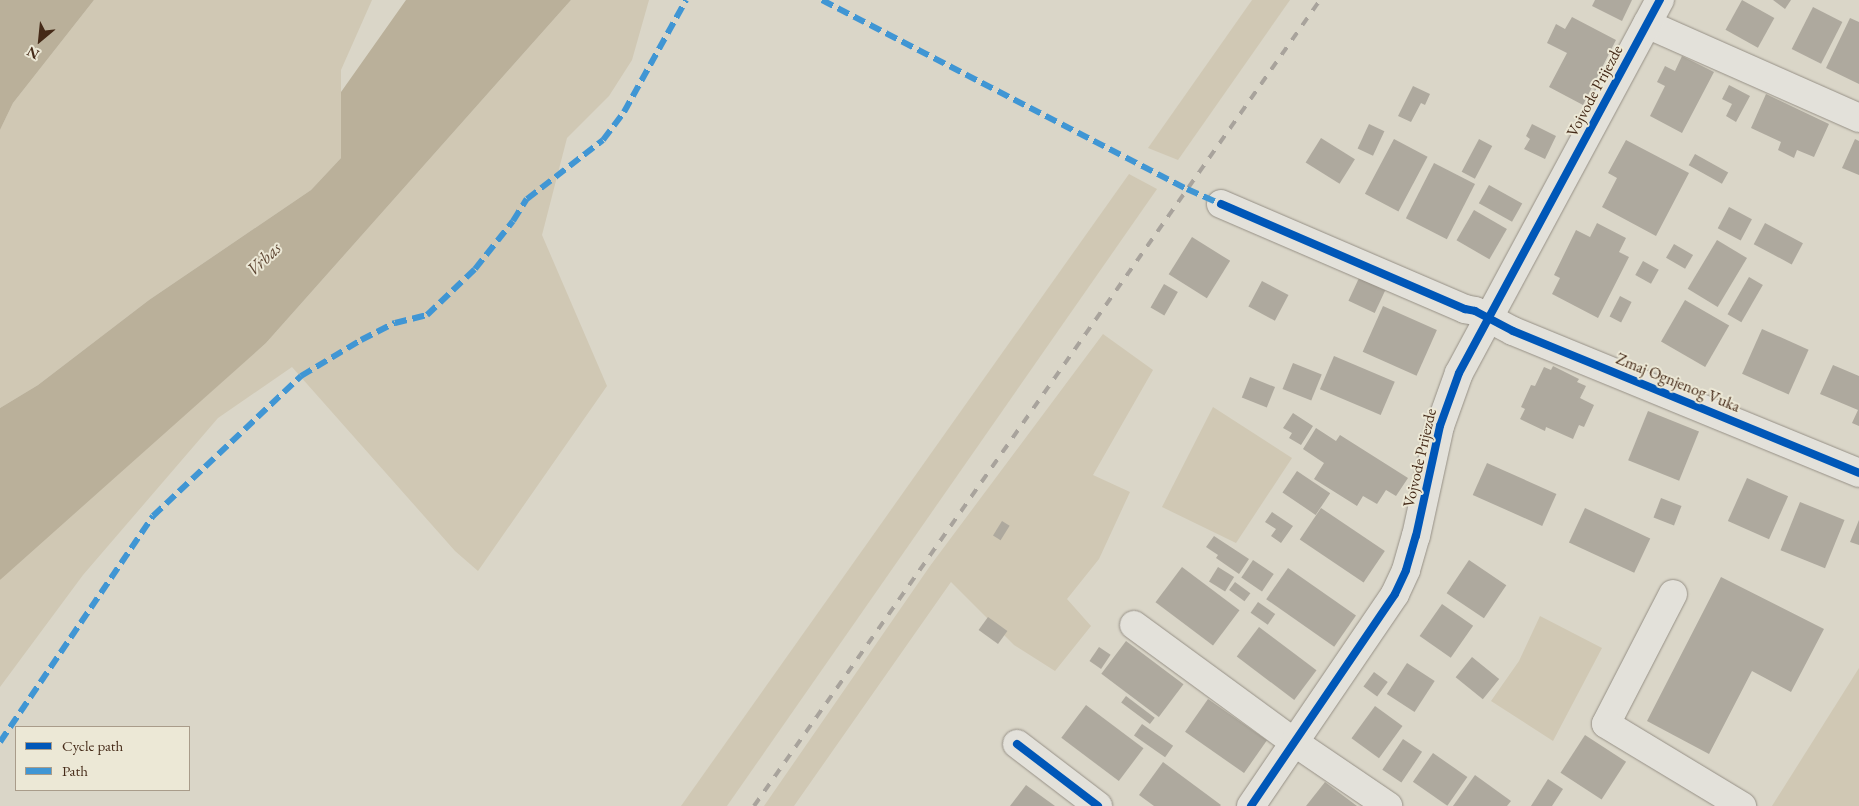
<!DOCTYPE html>
<html>
<head>
<meta charset="utf-8">
<style>
	body { margin:0 }
	#map { position:relative; width:1859px; height:806px; overflow:hidden; background:#dad6c8; font-family:"EB Garamond",serif }
	div>[style] { position:absolute }
	.green>* { inset:0; background:#d0c8b4 }
	.water>* { inset:0; background:#bab09a }
	.building>* { inset:0; background:#aea99e; transform-origin:0 0 }
	.roads { filter:drop-shadow(0 0 1px #969086) drop-shadow(0 0 1px #969086) }
	.minor>* { height:28px; margin:-14px; padding:0 14px; transform-origin:14px; border-radius:14px; background:#e3e1da }
	.rail>* { height:4px; margin-top:-2px; transform-origin:0; background:repeating-linear-gradient(90deg,#a8a39c 0 9px,transparent 0 18px) }
	.quiet>* { height:6px; margin-top:-3px; transform-origin:0; background:repeating-linear-gradient(90deg,#4096d4 0 12px,transparent 0 18px) }
	.cycleway>* { height:8px; margin:-4px; padding:0 4px; transform-origin:4px; border-radius:4px; background:#0057b8 }
	span { translate:-50% -50%; white-space:nowrap; text-align:center; line-height:1.15; -webkit-text-stroke:4px #ece8d6; paint-order:stroke }
	.street-label { font-size:16px; color:#452a18 }
	.water-label { font-size:18px; color:#5f4734; font-style:italic }
	.legend { position:absolute; left:15px; top:726px; width:175px; height:65px; box-sizing:border-box; background:#ece8d6; border:1px solid #a99c8a; margin:0; padding:6px 9px; list-style:none; font-size:15px; color:#452a18 }
	.legend li { display:flex; align-items:center; gap:10px; height:25px }
	.legend b { width:25px; border:1px solid #a99c8a }
	.north { position:absolute; left:15px; top:15px; width:50px; height:50px; -webkit-text-stroke:4px #ece8d6; paint-order:stroke; rotate:208deg; font-size:14px; font-weight:700; line-height:20px; text-align:center; color:#452a18 }
	.north::after { content:''; display:block; margin:auto; width:18px; height:22px; background:#452a18; clip-path:polygon(50% 0,100% 100%,50% 72%,0 100%) }
</style>
</head>
<body>
<div id="map">
	<div class="green">
		<i style="clip-path:polygon(94px 0,372px 0,341px 70px,341px 158px,311px 190px,149px 300px,38px 385px,0 408px,0 130px,13px 103px)"></i>
		<i style="clip-path:polygon(571px 0,649px 0,632px 60px,609px 96px,567px 138px,542px 235px,607px 386px,478px 571px,455px 551px,292px 367px,218px 418px,83px 575px,0 687px,0 580px,6px 572px,266px 343px)"></i>
		<i style="clip-path:polygon(1252px 0,1290px 0,1178px 160px,1148px 148px)"></i>
		<i style="clip-path:polygon(1129px 174px,1157px 189px,727px 806px,681px 806px)"></i>
		<i style="clip-path:polygon(1103px 334px,1153px 370px,1093px 475px,1130px 492px,1099px 559px,1067px 599px,1091px 626px,1055px 671px,1014px 645px,951px 582px,794px 806px,764px 806px,930px 566px)"></i>
		<i style="clip-path:polygon(1213px 407px,1292px 458px,1236px 543px,1162px 507px)"></i>
		<i style="clip-path:polygon(1540px 616px,1602px 648px,1553px 741px,1491px 701px,1519px 661px)"></i>
		<i style="clip-path:polygon(1859px 668px,1859px 806px,1772px 806px)"></i>
	</div>
	<div class="water">
		<i style="clip-path:polygon(0 0,94px 0,13px 103px,0 130px)"></i>
		<i style="clip-path:polygon(406px 0,571px 0,266px 343px,0 580px,0 408px,38px 385px,149px 300px,311px 190px,341px 158px,341px 92px)"></i>
	</div>
	<div class="building">
		<i style="clip-path:polygon(1595px 0,1632px 0,1622px 21px,1592px 6px)"></i>
		<i style="left:1742px;top:0;width:37px;height:34px;rotate:29deg"></i>
		<i style="clip-path:polygon(1773px 0,1791px 0,1785px 9px)"></i>
		<i style="left:1813px;top:7px;width:33px;height:47px;rotate:27deg"></i>
		<i style="clip-path:polygon(1572px 17px,1616px 40px,1583px 105px,1549px 87px,1567px 53px,1547px 43px,1556px 24px,1565px 29px)"></i>
		<i style="clip-path:polygon(1850px 18px,1859px 22px,1859px 84px,1826px 68px)"></i>
		<i style="clip-path:polygon(1682px 56px,1714px 72px,1682px 133px,1650px 116px,1665px 86px,1657px 82px,1665px 66px,1675px 71px)"></i>
		<i style="clip-path:polygon(1729px 85px,1750px 96px,1736px 122px,1726px 116px,1732px 104px,1722px 99px)"></i>
		<i style="clip-path:polygon(1413px 86px,1430px 94px,1425px 105px,1421px 103px,1411px 122px,1398px 116px)"></i>
		<i style="clip-path:polygon(1766px 94px,1829px 124px,1814px 157px,1797px 150px,1794px 158px,1778px 150px,1781px 142px,1751px 128px)"></i>
		<i style="left:1369px;top:124px;width:17px;height:27px;rotate:25deg"></i>
		<i style="clip-path:polygon(1532px 124px,1556px 136px,1545px 159px,1524px 149px,1530px 139px,1526px 136px)"></i>
		<i style="left:1321px;top:138px;width:40px;height:29px;rotate:32deg"></i>
		<i style="left:1394px;top:139px;width:38px;height:62px;rotate:28deg"></i>
		<i style="left:1479px;top:139px;width:15px;height:37px;rotate:28deg"></i>
		<i style="clip-path:polygon(1855px 139px,1859px 141px,1859px 175px,1842px 168px)"></i>
		<i style="clip-path:polygon(1626px 140px,1689px 173px,1656px 236px,1602px 207px,1617px 178px,1608px 173px)"></i>
		<i style="left:1695px;top:154px;width:38px;height:13px;rotate:29deg"></i>
		<i style="left:1434px;top:163px;width:46px;height:62px;rotate:27deg"></i>
		<i style="left:1489px;top:185px;width:38px;height:21px;rotate:29deg"></i>
		<i style="left:1729px;top:207px;width:26px;height:24px;rotate:28deg"></i>
		<i style="left:1474px;top:210px;width:38px;height:35px;rotate:30deg"></i>
		<i style="clip-path:polygon(1597px 223px,1626px 238px,1619px 252px,1629px 257px,1598px 318px,1552px 294px,1560px 278px,1554px 275px,1576px 230px,1590px 237px)"></i>
		<i style="left:1765px;top:223px;width:43px;height:24px;rotate:28deg"></i>
		<i style="left:1192px;top:237px;width:45px;height:44px;rotate:32deg"></i>
		<i style="left:1717px;top:240px;width:35px;height:57px;rotate:31deg"></i>
		<i style="left:1674px;top:244px;width:22px;height:16px;rotate:30deg"></i>
		<i style="left:1643px;top:261px;width:18px;height:16px;rotate:29deg"></i>
		<i style="left:1749px;top:277px;width:16px;height:43px;rotate:30deg"></i>
		<i style="left:1359px;top:278px;width:29px;height:25px;rotate:25deg"></i>
		<i style="left:1262px;top:281px;width:30px;height:29px;rotate:28deg"></i>
		<i style="left:1164px;top:284px;width:16px;height:27px;rotate:30deg"></i>
		<i style="left:1620px;top:296px;width:13px;height:23px;rotate:27deg"></i>
		<i style="left:1685px;top:300px;width:51px;height:48px;rotate:30deg"></i>
		<i style="left:1383px;top:306px;width:59px;height:50px;rotate:24deg"></i>
		<i style="left:1762px;top:329px;width:51px;height:49px;rotate:24deg"></i>
		<i style="left:1334px;top:356px;width:66px;height:36px;rotate:23deg"></i>
		<i style="left:1293px;top:363px;width:31px;height:28px;rotate:22deg"></i>
		<i style="clip-path:polygon(1833px 365px,1859px 376px,1859px 426px,1852px 423px,1858px 410px,1820px 394px)"></i>
		<i style="clip-path:polygon(1553px 366px,1579px 379px,1577px 382px,1586px 386px,1580px 398px,1594px 405px,1584px 427px,1579px 425px,1573px 439px,1546px 427px,1545px 431px,1520px 419px,1525px 409px,1521px 407px,1531px 385px,1535px 386px,1544px 367px,1551px 370px)"></i>
		<i style="left:1250px;top:377px;width:27px;height:22px;rotate:22deg"></i>
		<i style="left:1648px;top:411px;width:55px;height:53px;rotate:22deg"></i>
		<i style="clip-path:polygon(1293px 413px,1313px 426px,1301px 445px,1289px 438px,1292px 433px,1283px 428px)"></i>
		<i style="clip-path:polygon(1316px 428px,1336px 441px,1340px 435px,1408px 478px,1396px 496px,1386px 490px,1377px 504px,1363px 496px,1357px 506px,1314px 479px,1324px 463px,1303px 449px)"></i>
		<i style="left:1487px;top:463px;width:76px;height:35px;rotate:24deg"></i>
		<i style="left:1297px;top:471px;width:40px;height:26px;rotate:34deg"></i>
		<i style="left:1747px;top:478px;width:45px;height:47px;rotate:24deg"></i>
		<i style="left:1661px;top:498px;width:22px;height:21px;rotate:21deg"></i>
		<i style="left:1800px;top:502px;width:48px;height:52px;rotate:22deg"></i>
		<i style="left:1321px;top:508px;width:77px;height:38px;rotate:34deg"></i>
		<i style="left:1585px;top:508px;width:72px;height:38px;rotate:25deg"></i>
		<i style="clip-path:polygon(1272px 512px,1293px 526px,1281px 543px,1271px 536px,1276px 529px,1265px 522px)"></i>
		<i style="clip-path:polygon(1859px 520px,1859px 545px,1850px 542px)"></i>
		<i style="left:1002px;top:521px;width:9px;height:17px;rotate:32deg"></i>
		<i style="clip-path:polygon(1214px 536px,1249px 559px,1239px 574px,1216px 558px,1218px 555px,1206px 547px)"></i>
		<i style="left:1253px;top:560px;width:25px;height:21px;rotate:34deg"></i>
		<i style="left:1469px;top:560px;width:45px;height:40px;rotate:34deg"></i>
		<i style="left:1182px;top:567px;width:72px;height:44px;rotate:37deg"></i>
		<i style="left:1218px;top:567px;width:19px;height:17px;rotate:32deg"></i>
		<i style="left:1288px;top:568px;width:83px;height:38px;rotate:35deg"></i>
		<i style="clip-path:polygon(1721px 577px,1824px 629px,1791px 692px,1752px 671px,1709px 754px,1647px 721px)"></i>
		<i style="left:1235px;top:582px;width:19px;height:10px;rotate:36deg"></i>
		<i style="left:1258px;top:602px;width:21px;height:13px;rotate:35deg"></i>
		<i style="left:1442px;top:604px;width:38px;height:39px;rotate:35deg"></i>
		<i style="left:988px;top:617px;width:24px;height:16px;rotate:36deg"></i>
		<i style="left:1259px;top:627px;width:72px;height:37px;rotate:37deg"></i>
		<i style="left:1126px;top:641px;width:72px;height:41px;rotate:37deg"></i>
		<i style="left:1099px;top:647px;width:14px;height:17px;rotate:34deg"></i>
		<i style="left:1472px;top:657px;width:35px;height:26px;rotate:39deg"></i>
		<i style="left:1407px;top:663px;width:33px;height:37px;rotate:33deg"></i>
		<i style="left:1374px;top:672px;width:17px;height:18px;rotate:36deg"></i>
		<i style="left:1126px;top:696px;width:36px;height:8px;rotate:37deg"></i>
		<i style="left:1208px;top:699px;width:72px;height:40px;rotate:35deg"></i>
		<i style="left:1086px;top:705px;width:72px;height:41px;rotate:37deg"></i>
		<i style="left:1375px;top:706px;width:34px;height:40px;rotate:36deg"></i>
		<i style="left:1142px;top:724px;width:38px;height:14px;rotate:35deg"></i>
		<i style="left:1585px;top:735px;width:49px;height:45px;rotate:33deg"></i>
		<i style="left:1403px;top:739px;width:23px;height:37px;rotate:34deg"></i>
		<i style="left:1433px;top:753px;width:42px;height:35px;rotate:35deg"></i>
		<i style="clip-path:polygon(1163px 762px,1221px 805px,1220px 806px,1154px 806px,1139px 795px)"></i>
		<i style="clip-path:polygon(1475px 775px,1511px 801px,1507px 806px,1453px 806px)"></i>
		<i style="clip-path:polygon(1548px 779px,1563px 789px,1552px 806px,1531px 806px)"></i>
		<i style="clip-path:polygon(1325px 782px,1357px 806px,1306px 806px)"></i>
		<i style="clip-path:polygon(1026px 785px,1055px 806px,1010px 806px)"></i>
	</div>
	<div class="roads">
		<div class="minor">
			<i style="left:1647px;top:24px;width:232px;rotate:23.9deg"></i>
			<i style="left:1221px;top:204px;width:266px;rotate:23.3deg"></i>
			<i style="left:1465px;top:309px;width:10px;rotate:11deg"></i>
			<i style="left:1475px;top:311px;width:43px;rotate:27.8deg"></i>
			<i style="left:1513px;top:331px;width:374px;rotate:22.3deg"></i>
			<i style="left:1673px;top:594px;width:146px;rotate:117.3deg"></i>
			<i style="left:1606px;top:724px;width:159px;rotate:31.1deg"></i>
			<i style="left:1134px;top:625px;width:198px;rotate:36.2deg"></i>
			<i style="left:1294px;top:742px;width:114px;rotate:34.2deg"></i>
			<i style="left:1017px;top:744px;width:102px;rotate:37.4deg"></i>
			<i style="left:1251px;top:806px;width:256px;rotate:-55.8deg"></i>
			<i style="left:1395px;top:594px;width:26px;rotate:-65deg"></i>
			<i style="left:1406px;top:570px;width:35px;rotate:-74deg"></i>
			<i style="left:1416px;top:536px;width:113px;rotate:-77.7deg"></i>
			<i style="left:1440px;top:426px;width:56px;rotate:-70.3deg"></i>
			<i style="left:1459px;top:373px;width:424px;rotate:-61.7deg"></i>
		</div>
	</div>
	<div class="rail">
		<i style="left:754px;top:806px;width:985px;rotate:-54.92deg"></i>
	</div>
	<div class="quiet">
		<i style="left:822px;top:0;width:411px;rotate:27.4deg"></i>
		<i style="left:1187px;top:189px;width:37px;rotate:24deg"></i>
		<i style="left:0;top:742px;width:273px;rotate:-55.9deg"></i>
		<i style="left:153px;top:516px;width:204px;rotate:-43.4deg"></i>
		<i style="left:301px;top:376px;width:70px;rotate:-31deg"></i>
		<i style="left:361px;top:340px;width:38px;rotate:-27deg"></i>
		<i style="left:395px;top:323px;width:33px;rotate:-14deg"></i>
		<i style="left:427px;top:315px;width:66px;rotate:-43.8deg"></i>
		<i style="left:475px;top:269px;width:61px;rotate:-51.6deg"></i>
		<i style="left:513px;top:221px;width:26px;rotate:-58deg"></i>
		<i style="left:527px;top:199px;width:96px;rotate:-37.8deg"></i>
		<i style="left:603px;top:140px;width:35px;rotate:-53deg"></i>
		<i style="left:624px;top:112px;width:128px;rotate:-61deg"></i>
	</div>
	<div class="cycleway">
		<i style="left:1221px;top:204px;width:266px;rotate:23.3deg"></i>
		<i style="left:1465px;top:309px;width:10px;rotate:11deg"></i>
		<i style="left:1475px;top:311px;width:43px;rotate:27.8deg"></i>
		<i style="left:1513px;top:331px;width:374px;rotate:22.3deg"></i>
		<i style="left:1017px;top:744px;width:102px;rotate:37.4deg"></i>
		<i style="left:1251px;top:806px;width:256px;rotate:-55.8deg"></i>
		<i style="left:1395px;top:594px;width:26px;rotate:-65deg"></i>
		<i style="left:1406px;top:570px;width:35px;rotate:-74deg"></i>
		<i style="left:1416px;top:536px;width:113px;rotate:-77.7deg"></i>
		<i style="left:1440px;top:426px;width:56px;rotate:-70.3deg"></i>
		<i style="left:1459px;top:373px;width:424px;rotate:-61.7deg"></i>
	</div>
	<div class="street-label">
		<span style="left:1595px;top:91px;rotate:-62deg">Vojvode Prijezde</span>
		<span style="left:1678px;top:383px;rotate:22deg">Zmaj Ognjenog Vuka</span>
		<span style="left:1420px;top:458px;rotate:-77deg">Vojvode Prijezde</span>
	</div>
	<div class="water-label">
		<span style="left:264px;top:259px;rotate:-43deg">Vrbas</span>
	</div>
	<ul class="legend">
	<li><b style="height:6px;background:#0057b8"></b>Cycle path</li>
	<li><b style="height:6px;background:#4096d4"></b>Path</li>
	</ul>
	<div class="north">N</div>
</div>
</body>
</html>
